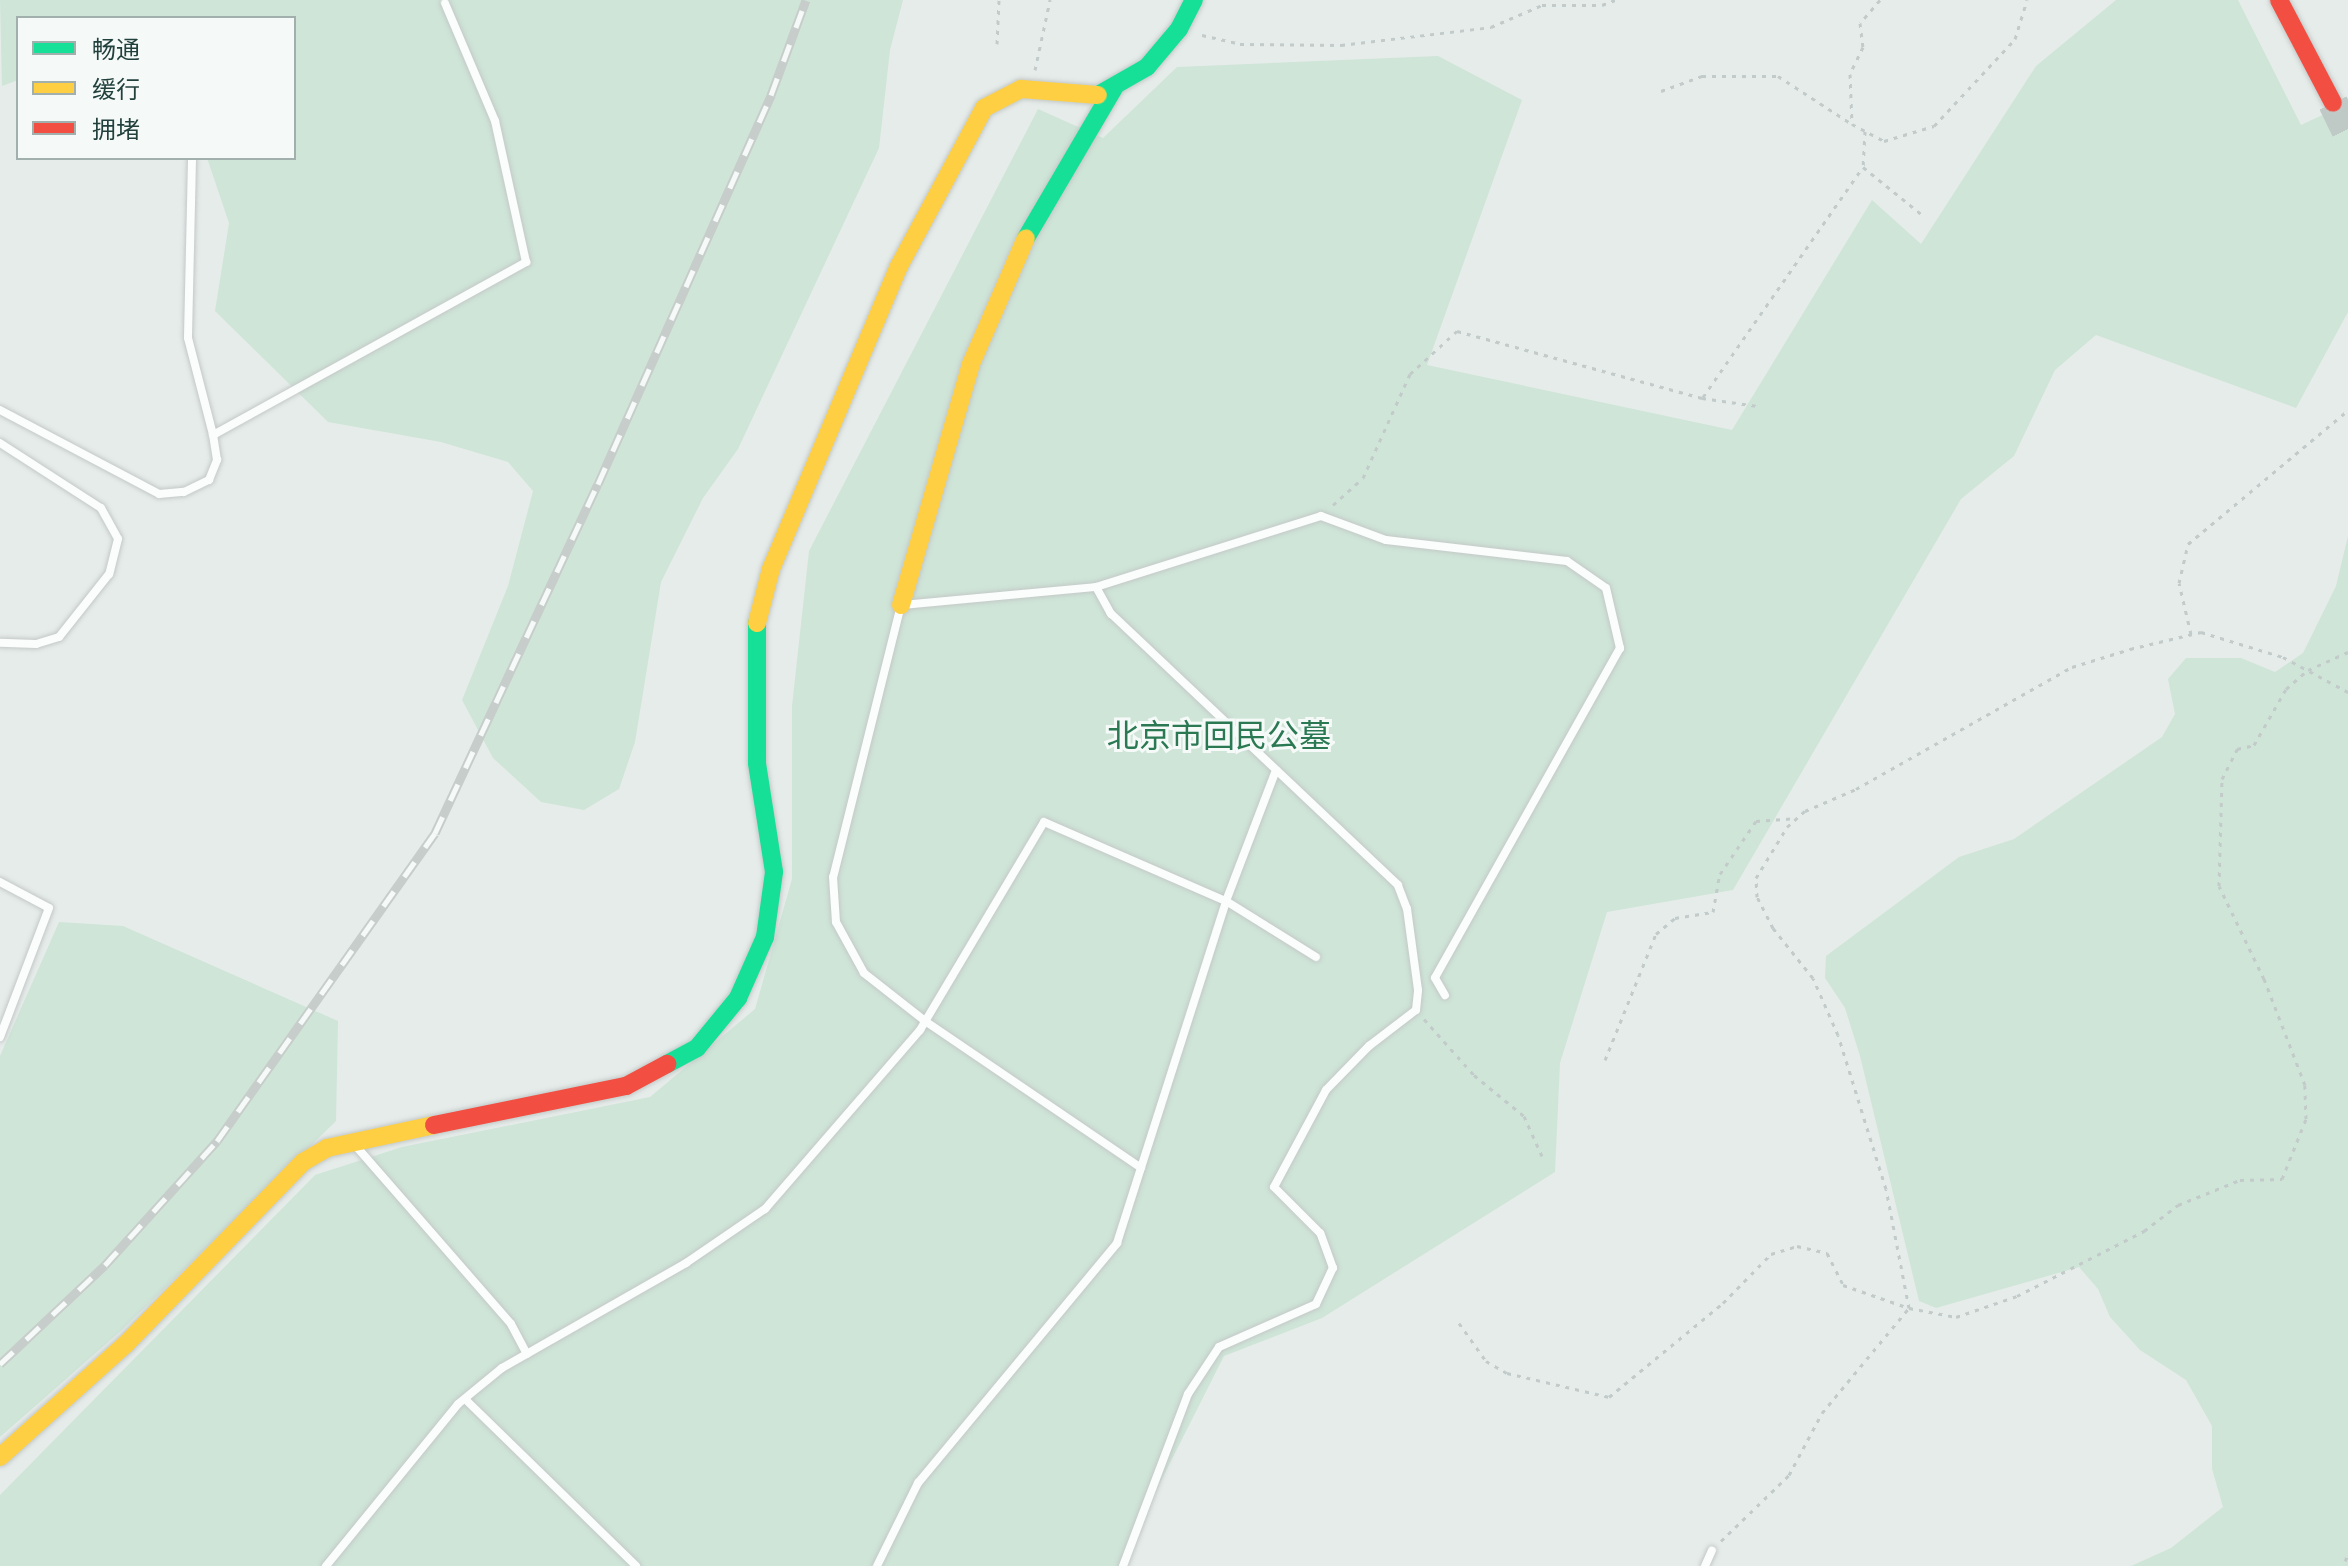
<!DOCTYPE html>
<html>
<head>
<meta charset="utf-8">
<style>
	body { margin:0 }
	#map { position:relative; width:2348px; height:1566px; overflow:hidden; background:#e6ecea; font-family:"Alegreya Sans","Noto Sans SC",sans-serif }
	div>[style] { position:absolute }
	.green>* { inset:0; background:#cfe5d8 }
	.highway-tunnel>* { height:30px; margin-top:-15px; transform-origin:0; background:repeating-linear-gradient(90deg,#bfcac7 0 30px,transparent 0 45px) }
	.path>* { height:3px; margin-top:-1.5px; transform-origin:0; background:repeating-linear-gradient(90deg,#c2cbca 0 4px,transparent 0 10px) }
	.roads { filter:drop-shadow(0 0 2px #c3c9c7) drop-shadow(0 0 2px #c3c9c7) }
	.lane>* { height:8px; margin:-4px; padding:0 4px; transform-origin:4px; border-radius:4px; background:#fbfcfc }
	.fast>* { height:18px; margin:-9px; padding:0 9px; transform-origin:9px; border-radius:9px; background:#16e098 }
	.slow>* { height:18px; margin:-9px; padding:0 9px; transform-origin:9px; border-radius:9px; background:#ffcf43 }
	.jam>* { height:18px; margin:-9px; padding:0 9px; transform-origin:9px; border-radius:9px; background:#f24e42 }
	.rail>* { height:9px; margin-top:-4.5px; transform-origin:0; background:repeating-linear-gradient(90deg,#f5faf8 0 18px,#c7cdcb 0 36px); box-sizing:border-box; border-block:2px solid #c7cdcb }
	span { translate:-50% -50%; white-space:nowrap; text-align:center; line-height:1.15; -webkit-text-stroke:6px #f5faf8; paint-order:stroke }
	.park-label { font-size:32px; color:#2a7953 }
	.legend { position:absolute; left:16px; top:16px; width:280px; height:144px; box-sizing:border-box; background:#f5faf8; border:2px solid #a1b0ad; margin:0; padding:10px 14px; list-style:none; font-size:24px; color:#22403c }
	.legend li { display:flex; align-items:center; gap:16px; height:40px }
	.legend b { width:40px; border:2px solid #a1b0ad }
</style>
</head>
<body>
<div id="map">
	<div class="green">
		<i style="clip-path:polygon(0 0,903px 0,890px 50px,879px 148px,738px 449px,703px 498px,661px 582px,635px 742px,619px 789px,584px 810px,541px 802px,493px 758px,462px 700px,508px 586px,533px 491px,508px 462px,441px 442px,328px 422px,215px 311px,229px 223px,207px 158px,294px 158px,294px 18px,18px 18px,18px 80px,2px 86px)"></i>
		<i style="clip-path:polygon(2116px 0,2238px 0,2301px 125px,2348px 103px,2348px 312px,2296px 408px,2096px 335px,2055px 370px,2014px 456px,1961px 499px,1733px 890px,1607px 912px,1560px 1063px,1555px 1172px,1322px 1318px,1224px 1356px,1118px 1566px,0 1566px,0 1495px,315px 1175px,402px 1147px,650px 1097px,755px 1009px,792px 879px,792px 706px,809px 551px,1038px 109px,1103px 138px,1177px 67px,1438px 56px,1522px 100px,1427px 365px,1732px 430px,1872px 200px,1921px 244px,2036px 66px)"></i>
		<i style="clip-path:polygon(2348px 536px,2348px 1566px,2131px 1566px,2171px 1548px,2223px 1507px,2212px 1469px,2212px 1426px,2186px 1380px,2140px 1350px,2110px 1317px,2098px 1289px,2079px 1267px,1936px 1308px,1919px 1301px,1860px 1056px,1845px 1008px,1825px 978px,1826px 956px,1959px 857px,2014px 839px,2162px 737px,2175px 714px,2168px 679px,2186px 658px,2241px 658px,2275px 672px,2303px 653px,2336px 586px)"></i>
		<i style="clip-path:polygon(59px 922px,123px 926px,338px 1021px,336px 1121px,122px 1330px,0 1437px,0 1056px)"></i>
	</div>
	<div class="highway-tunnel">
		<i style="left:2333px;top:103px;width:34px;rotate:64deg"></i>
	</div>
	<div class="path">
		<i style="left:1880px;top:0;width:30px;rotate:131deg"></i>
		<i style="left:1860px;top:23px;width:24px;rotate:83deg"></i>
		<i style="left:1863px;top:47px;width:30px;rotate:116deg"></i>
		<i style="left:1850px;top:74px;width:50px;rotate:87.7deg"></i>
		<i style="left:1852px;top:124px;width:36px;rotate:28deg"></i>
		<i style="left:1884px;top:141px;width:52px;rotate:-16.7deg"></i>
		<i style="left:1934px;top:126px;width:119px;rotate:-47deg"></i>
		<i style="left:2015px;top:39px;width:41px;rotate:-72.9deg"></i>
		<i style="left:1202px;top:35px;width:39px;rotate:13deg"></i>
		<i style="left:1240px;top:44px;width:101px;rotate:0.6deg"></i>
		<i style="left:1341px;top:45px;width:151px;rotate:-6.8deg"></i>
		<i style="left:1491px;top:27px;width:56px;rotate:-23.3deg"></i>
		<i style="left:1542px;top:5px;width:60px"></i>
		<i style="left:1602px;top:5px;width:14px;rotate:-21deg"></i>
		<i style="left:997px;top:44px;width:44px;rotate:-87.4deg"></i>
		<i style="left:1035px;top:70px;width:72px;rotate:-77.9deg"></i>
		<i style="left:1661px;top:91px;width:44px;rotate:-20.1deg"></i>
		<i style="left:1702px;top:76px;width:76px"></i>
		<i style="left:1778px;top:76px;width:88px;rotate:33deg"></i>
		<i style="left:1865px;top:131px;width:36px;rotate:93deg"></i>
		<i style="left:1863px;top:167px;width:75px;rotate:39deg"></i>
		<i style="left:1703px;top:397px;width:280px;rotate:-55.2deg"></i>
		<i style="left:1333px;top:505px;width:40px;rotate:-42deg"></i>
		<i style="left:1363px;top:478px;width:114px;rotate:-65.7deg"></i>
		<i style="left:1410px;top:374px;width:64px;rotate:-42.5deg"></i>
		<i style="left:1457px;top:331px;width:254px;rotate:15.3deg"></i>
		<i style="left:1702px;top:398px;width:56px;rotate:8.3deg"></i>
		<i style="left:2191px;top:634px;width:52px;rotate:-103.2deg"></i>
		<i style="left:2179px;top:583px;width:40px;rotate:-77deg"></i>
		<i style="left:2188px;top:544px;width:209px;rotate:-39.9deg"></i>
		<i style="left:1424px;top:1019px;width:75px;rotate:48.2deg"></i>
		<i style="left:1474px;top:1075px;width:65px;rotate:39.4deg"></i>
		<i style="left:1524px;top:1116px;width:44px;rotate:65.8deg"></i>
		<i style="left:1605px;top:1060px;width:136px;rotate:-68deg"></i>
		<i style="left:1656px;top:934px;width:25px;rotate:-40deg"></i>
		<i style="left:1675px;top:918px;width:38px;rotate:-9deg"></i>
		<i style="left:1713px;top:912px;width:39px;rotate:-80deg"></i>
		<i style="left:1720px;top:874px;width:64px;rotate:-55.8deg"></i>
		<i style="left:1756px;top:821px;width:41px;rotate:-4.2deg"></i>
		<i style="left:1459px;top:1323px;width:47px;rotate:54.6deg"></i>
		<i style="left:1486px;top:1361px;width:24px;rotate:30deg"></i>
		<i style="left:1507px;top:1373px;width:105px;rotate:13.2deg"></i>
		<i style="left:1609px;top:1397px;width:148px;rotate:-39.5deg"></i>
		<i style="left:1723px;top:1303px;width:69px;rotate:-45.6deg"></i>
		<i style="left:1771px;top:1254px;width:27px;rotate:-17deg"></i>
		<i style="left:1797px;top:1246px;width:31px;rotate:13deg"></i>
		<i style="left:1827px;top:1253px;width:36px;rotate:63deg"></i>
		<i style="left:1843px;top:1285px;width:70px;rotate:19.2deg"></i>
		<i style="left:1909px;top:1308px;width:48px;rotate:10.8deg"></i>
		<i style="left:1956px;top:1317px;width:65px;rotate:-19deg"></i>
		<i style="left:2017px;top:1296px;width:143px;rotate:-27.1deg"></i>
		<i style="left:2144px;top:1231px;width:43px;rotate:-37.4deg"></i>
		<i style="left:2178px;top:1205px;width:67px;rotate:-22deg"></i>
		<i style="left:2240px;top:1180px;width:42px;rotate:-1.4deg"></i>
		<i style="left:2282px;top:1179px;width:65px;rotate:-68.2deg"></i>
		<i style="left:2306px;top:1119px;width:34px;rotate:-92deg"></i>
		<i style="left:2305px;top:1085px;width:114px;rotate:-111.1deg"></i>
		<i style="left:2264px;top:979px;width:103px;rotate:-115.8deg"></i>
		<i style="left:2219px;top:886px;width:107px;rotate:-88.4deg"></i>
		<i style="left:2222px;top:779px;width:34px;rotate:-63deg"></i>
		<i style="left:2237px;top:749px;width:17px;rotate:-13deg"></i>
		<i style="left:2254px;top:745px;width:64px;rotate:-60.3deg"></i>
		<i style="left:2286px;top:689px;width:29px;rotate:-41deg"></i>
		<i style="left:2308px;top:670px;width:44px;rotate:-24.2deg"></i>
		<i style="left:1721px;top:1541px;width:95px;rotate:-44.1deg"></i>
		<i style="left:1789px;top:1475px;width:70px;rotate:-62deg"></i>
		<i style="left:1822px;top:1413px;width:136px;rotate:-50.4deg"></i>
		<i style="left:1909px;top:1308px;width:121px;rotate:-100.9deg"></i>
		<i style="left:1886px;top:1189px;width:161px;rotate:-107.3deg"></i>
		<i style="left:1838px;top:1035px;width:62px;rotate:-113.7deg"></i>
		<i style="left:1813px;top:978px;width:64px;rotate:-128.7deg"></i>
		<i style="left:1773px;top:928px;width:35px;rotate:-117deg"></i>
		<i style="left:1757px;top:897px;width:19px;rotate:-93deg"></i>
		<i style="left:1756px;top:878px;width:60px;rotate:-58.7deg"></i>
		<i style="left:1787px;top:827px;width:24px;rotate:-42deg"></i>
		<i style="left:1805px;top:811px;width:56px;rotate:-23.3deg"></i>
		<i style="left:1856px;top:789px;width:248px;rotate:-29.5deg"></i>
		<i style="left:2072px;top:667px;width:61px;rotate:-17.2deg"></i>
		<i style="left:2130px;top:649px;width:73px;rotate:-13.5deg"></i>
		<i style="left:2201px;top:632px;width:86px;rotate:17deg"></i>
		<i style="left:2283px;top:657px;width:74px;rotate:28.3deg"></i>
		<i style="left:2345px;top:1561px;width:7px;rotate:-63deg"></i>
	</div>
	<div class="roads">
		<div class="lane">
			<i style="left:192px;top:160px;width:178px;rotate:91.3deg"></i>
			<i style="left:188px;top:338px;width:100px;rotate:75.5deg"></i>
			<i style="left:213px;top:435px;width:358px;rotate:-28.9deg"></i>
			<i style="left:526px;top:262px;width:144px;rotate:-102.4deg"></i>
			<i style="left:495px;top:121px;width:128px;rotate:-113deg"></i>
			<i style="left:0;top:410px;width:180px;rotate:27.8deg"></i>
			<i style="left:159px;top:494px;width:25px;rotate:-5deg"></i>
			<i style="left:184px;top:492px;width:28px;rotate:-26deg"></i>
			<i style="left:209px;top:480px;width:22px;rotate:-68deg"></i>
			<i style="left:217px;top:460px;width:25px;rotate:-99deg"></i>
			<i style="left:0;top:443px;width:120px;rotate:32.8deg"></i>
			<i style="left:101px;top:508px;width:35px;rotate:61deg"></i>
			<i style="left:118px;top:539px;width:36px;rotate:104deg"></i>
			<i style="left:109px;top:574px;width:80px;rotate:128.4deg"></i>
			<i style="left:59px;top:637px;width:24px;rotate:163deg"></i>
			<i style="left:36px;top:644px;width:36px;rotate:-178deg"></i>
			<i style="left:1096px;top:587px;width:196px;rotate:174.7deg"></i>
			<i style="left:901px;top:605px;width:280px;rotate:104deg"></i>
			<i style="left:833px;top:877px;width:45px;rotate:86.2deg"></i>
			<i style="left:836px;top:922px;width:58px;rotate:61.2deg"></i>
			<i style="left:864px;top:973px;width:78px;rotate:38.2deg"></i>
			<i style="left:925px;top:1021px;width:261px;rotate:34.2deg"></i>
			<i style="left:0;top:882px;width:55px;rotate:28deg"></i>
			<i style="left:49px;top:908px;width:138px;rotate:110.8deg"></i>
			<i style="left:355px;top:1145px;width:237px;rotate:48.9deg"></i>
			<i style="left:511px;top:1324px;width:34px;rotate:62deg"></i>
			<i style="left:465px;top:1399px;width:239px;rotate:44.3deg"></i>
			<i style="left:326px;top:1566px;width:209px;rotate:-50.8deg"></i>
			<i style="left:458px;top:1404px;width:57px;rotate:-39.3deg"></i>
			<i style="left:502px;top:1368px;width:212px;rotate:-29.7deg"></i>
			<i style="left:686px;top:1263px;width:96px;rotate:-34.4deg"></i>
			<i style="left:765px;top:1209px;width:237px;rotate:-49.1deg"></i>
			<i style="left:920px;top:1030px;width:242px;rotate:-59.2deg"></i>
			<i style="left:1044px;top:822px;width:198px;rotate:23.5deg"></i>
			<i style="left:1226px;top:901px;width:106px;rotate:31.9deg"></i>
			<i style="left:877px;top:1566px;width:93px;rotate:-63.7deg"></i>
			<i style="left:918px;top:1483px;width:312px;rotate:-50.3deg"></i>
			<i style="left:1117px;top:1243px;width:359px;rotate:-72.3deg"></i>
			<i style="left:1226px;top:901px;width:140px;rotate:-69.1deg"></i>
			<i style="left:1123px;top:1566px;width:184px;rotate:-69.3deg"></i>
			<i style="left:1188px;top:1394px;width:56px;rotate:-56.6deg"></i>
			<i style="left:1219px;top:1347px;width:106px;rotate:-23.9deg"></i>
			<i style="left:1316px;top:1304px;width:40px;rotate:-65deg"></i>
			<i style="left:1333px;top:1268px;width:37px;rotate:-110deg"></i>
			<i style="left:1320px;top:1233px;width:65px;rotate:-135deg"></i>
			<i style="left:1274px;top:1187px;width:110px;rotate:-61.8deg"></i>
			<i style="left:1326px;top:1090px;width:62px;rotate:-45.7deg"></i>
			<i style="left:1369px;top:1046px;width:59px;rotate:-37.5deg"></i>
			<i style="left:1416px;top:1010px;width:20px;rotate:-84deg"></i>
			<i style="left:1418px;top:990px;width:82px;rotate:-97.7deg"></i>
			<i style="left:1407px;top:909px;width:26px;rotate:-111deg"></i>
			<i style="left:1398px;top:885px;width:395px;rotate:-136.6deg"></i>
			<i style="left:1111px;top:614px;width:31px;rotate:-119deg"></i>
			<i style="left:1096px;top:587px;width:236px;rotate:-17.5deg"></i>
			<i style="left:1321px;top:516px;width:69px;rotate:20.3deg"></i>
			<i style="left:1386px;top:540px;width:182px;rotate:6.6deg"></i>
			<i style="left:1567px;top:561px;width:47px;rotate:34.7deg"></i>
			<i style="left:1606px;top:588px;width:62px;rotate:76.9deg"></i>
			<i style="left:1620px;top:648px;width:378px;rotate:119.3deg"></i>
			<i style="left:1435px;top:978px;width:20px;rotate:60deg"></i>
			<i style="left:1705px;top:1566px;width:17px;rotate:-66deg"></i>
		</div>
		<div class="fast">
			<i style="left:1098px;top:95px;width:56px;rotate:-29.7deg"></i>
			<i style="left:1147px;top:67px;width:50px;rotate:-49.9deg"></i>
			<i style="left:1179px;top:29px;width:33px;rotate:-63deg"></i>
			<i style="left:1026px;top:238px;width:174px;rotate:-59.6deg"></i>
			<i style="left:667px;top:1064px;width:34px;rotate:-28deg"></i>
			<i style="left:697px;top:1048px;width:65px;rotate:-50.6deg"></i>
			<i style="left:738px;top:998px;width:67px;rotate:-66.1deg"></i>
			<i style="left:765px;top:937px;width:66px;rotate:-82.1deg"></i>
			<i style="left:774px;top:872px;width:110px;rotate:-98.9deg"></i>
			<i style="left:757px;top:763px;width:140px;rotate:-90deg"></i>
		</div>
		<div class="slow">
			<i style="left:901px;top:605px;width:251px;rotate:-73.8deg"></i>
			<i style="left:971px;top:364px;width:137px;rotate:-66.4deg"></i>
			<i style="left:757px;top:623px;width:56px;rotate:-75.5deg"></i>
			<i style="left:771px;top:569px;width:327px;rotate:-67.1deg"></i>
			<i style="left:898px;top:268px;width:182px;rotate:-61.7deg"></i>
			<i style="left:984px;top:108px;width:42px;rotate:-27.2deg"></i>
			<i style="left:1021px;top:89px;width:77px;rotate:4.5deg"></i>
			<i style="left:0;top:1457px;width:168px;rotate:-41.9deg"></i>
			<i style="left:125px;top:1345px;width:255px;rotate:-45.8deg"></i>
			<i style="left:303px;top:1162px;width:28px;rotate:-30deg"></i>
			<i style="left:327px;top:1148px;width:109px;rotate:-12.1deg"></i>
		</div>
		<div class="jam">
			<i style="left:2279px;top:0;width:116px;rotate:62.3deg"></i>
			<i style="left:434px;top:1125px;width:196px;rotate:-11.5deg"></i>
			<i style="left:626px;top:1086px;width:47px;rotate:-28.2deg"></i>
		</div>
	</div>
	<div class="rail">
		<i style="left:0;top:1364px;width:144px;rotate:-43.3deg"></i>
		<i style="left:105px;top:1265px;width:167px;rotate:-47.9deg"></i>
		<i style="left:217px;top:1141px;width:377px;rotate:-54.7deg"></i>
		<i style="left:435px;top:833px;width:385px;rotate:-65deg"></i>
		<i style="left:598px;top:484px;width:426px;rotate:-66deg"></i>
		<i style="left:771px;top:95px;width:101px;rotate:-69.8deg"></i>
	</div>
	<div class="park-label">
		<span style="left:1219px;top:737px">北京市回民公墓</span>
	</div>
	<ul class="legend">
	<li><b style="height:10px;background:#16e098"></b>畅通</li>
	<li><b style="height:10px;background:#ffcf43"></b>缓行</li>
	<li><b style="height:10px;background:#f24e42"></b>拥堵</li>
	</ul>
</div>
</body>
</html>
